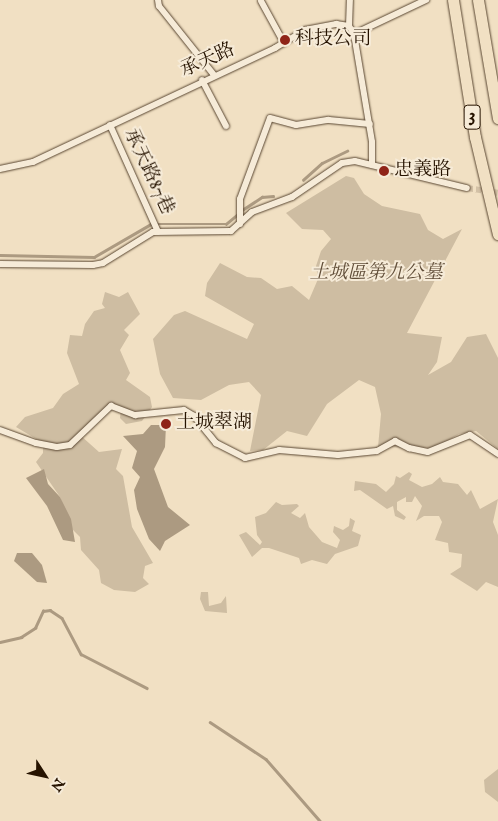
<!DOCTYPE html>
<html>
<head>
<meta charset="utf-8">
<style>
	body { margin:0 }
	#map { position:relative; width:498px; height:821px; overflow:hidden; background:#f1e0c3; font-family:"IM FELL English","Noto Serif TC",serif }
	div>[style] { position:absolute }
	.green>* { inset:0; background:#cebda2 }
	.water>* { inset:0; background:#ac9a81 }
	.stream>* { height:2.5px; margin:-1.25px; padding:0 1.25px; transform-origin:1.25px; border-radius:1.25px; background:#ac9a81 }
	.minor-tunnel>* { height:6px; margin-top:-3px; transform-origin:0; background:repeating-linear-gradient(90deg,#d3c1a6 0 6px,transparent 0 9px) }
	.roads { filter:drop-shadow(0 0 1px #594631) drop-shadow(0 0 1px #594631) }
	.minor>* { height:6px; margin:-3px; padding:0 3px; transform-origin:3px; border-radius:3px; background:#f6ebd8 }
	.motorway>* { height:11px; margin:-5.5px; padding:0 5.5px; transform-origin:5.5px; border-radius:5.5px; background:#f1e0c3 }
	.dots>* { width:14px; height:14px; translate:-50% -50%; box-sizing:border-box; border:2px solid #f6ebd8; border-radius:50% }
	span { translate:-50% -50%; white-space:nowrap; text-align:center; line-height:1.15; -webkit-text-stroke:4px #f6ebd8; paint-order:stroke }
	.shield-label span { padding:1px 4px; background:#f6ebd8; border:1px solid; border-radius:4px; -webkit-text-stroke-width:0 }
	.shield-label { font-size:18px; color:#261300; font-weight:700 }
	.poi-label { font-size:19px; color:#261300 }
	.left { translate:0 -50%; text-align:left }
	.street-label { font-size:19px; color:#261300 }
	.park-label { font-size:19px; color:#614e39; font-style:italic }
	.north { position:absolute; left:20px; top:751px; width:50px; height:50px; -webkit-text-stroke:4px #f6ebd8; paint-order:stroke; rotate:125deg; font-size:14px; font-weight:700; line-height:20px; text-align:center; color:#261300 }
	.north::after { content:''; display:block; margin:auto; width:18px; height:22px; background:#261300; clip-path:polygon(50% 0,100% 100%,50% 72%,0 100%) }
</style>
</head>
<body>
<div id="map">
	<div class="green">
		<i style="clip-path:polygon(346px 176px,354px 178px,364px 194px,382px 206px,420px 214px,428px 230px,443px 239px,462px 229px,407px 333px,442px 337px,437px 362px,428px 375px,451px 362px,467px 337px,486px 334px,498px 358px,498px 449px,476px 431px,459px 434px,435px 448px,378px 447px,381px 414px,375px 387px,359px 380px,327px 404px,307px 436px,287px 431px,263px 450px,250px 451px,261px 395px,249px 382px,229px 385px,201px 400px,173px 398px,160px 374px,153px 339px,174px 315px,185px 311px,247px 339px,254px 324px,205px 296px,207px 283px,220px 263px,247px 277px,261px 278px,277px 289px,292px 286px,309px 300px,318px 279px,316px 266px,321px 251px,331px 239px,323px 230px,302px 229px,286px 213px)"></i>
		<i style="clip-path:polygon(105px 292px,119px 297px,128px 292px,140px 314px,124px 330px,129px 335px,120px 350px,130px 373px,126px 380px,150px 397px,152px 407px,142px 421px,126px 424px,120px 418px,121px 408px,112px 405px,80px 435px,99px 452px,122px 449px,116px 469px,123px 476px,132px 527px,153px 563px,145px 566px,143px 578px,149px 584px,135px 592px,114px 590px,101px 583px,99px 570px,81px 550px,80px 537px,72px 529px,60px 497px,36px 462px,43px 453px,43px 443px,16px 427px,25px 417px,53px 408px,63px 394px,79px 384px,67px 353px,70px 335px,82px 336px,85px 324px,94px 311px,105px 308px,102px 304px)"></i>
		<i style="clip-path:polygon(409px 472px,412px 474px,409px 480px,422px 487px,432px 484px,440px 477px,443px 482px,458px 484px,467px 495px,471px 490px,480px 509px,498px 499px,493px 522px,498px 535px,498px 587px,486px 582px,477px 591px,450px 574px,461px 567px,462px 554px,449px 552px,448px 543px,435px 540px,442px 522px,439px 516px,424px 516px,416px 521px,422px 506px,415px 496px,412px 502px,406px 502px,406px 497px,397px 502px,397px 510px,406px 517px,404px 520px,395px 516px,393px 506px,387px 509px,360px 490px,354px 491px,355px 481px,376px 484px,386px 492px,394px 484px,396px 476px,400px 478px)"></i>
		<i style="clip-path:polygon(276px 502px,282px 505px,297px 504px,299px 506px,291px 513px,300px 518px,305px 513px,309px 527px,322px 542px,337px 548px,340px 540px,333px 532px,334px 526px,343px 530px,349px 526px,350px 518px,355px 521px,352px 531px,361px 535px,358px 546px,335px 554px,327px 564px,312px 560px,301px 564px,299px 558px,269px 548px,262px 548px,252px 557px,239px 535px,246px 532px,260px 545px,262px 542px,257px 535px,255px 517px,266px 513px)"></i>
		<i style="clip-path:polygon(201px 592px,208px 592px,209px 606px,221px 603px,226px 596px,227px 613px,205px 611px,200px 599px)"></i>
		<i style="clip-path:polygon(498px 769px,498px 802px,485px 792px,484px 780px)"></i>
	</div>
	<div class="water">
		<i style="clip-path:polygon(151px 425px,166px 425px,165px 447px,154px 469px,168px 507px,190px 525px,165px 541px,160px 551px,149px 539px,137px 509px,134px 490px,140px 477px,132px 468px,137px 451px,123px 436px,143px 434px)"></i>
		<i style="clip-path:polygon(44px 469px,48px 484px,60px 497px,71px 519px,75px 542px,63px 540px,47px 506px,26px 478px)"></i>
		<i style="clip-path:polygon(17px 553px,32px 553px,42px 565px,47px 583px,37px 582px,14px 561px)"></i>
	</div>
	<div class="stream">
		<i style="left:303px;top:180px;width:25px;rotate:-42deg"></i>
		<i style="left:322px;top:163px;width:28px;rotate:-26deg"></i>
		<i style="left:242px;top:210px;width:24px;rotate:-33deg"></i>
		<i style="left:262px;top:197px;width:11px;rotate:-5deg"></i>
		<i style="left:0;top:255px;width:94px;rotate:1.2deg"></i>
		<i style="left:94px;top:257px;width:66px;rotate:-30.1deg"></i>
		<i style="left:151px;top:224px;width:75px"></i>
		<i style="left:226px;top:224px;width:16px;rotate:-40deg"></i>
		<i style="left:0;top:642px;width:22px;rotate:-13deg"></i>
		<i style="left:21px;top:637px;width:17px;rotate:-33deg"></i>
		<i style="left:35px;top:628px;width:19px;rotate:-65deg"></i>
		<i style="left:43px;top:611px;width:7px;rotate:-8deg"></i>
		<i style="left:50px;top:610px;width:14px;rotate:34deg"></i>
		<i style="left:62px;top:618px;width:41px;rotate:62.2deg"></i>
		<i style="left:81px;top:654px;width:74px;rotate:27.3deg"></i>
		<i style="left:210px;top:722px;width:67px;rotate:33.5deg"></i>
		<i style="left:266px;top:759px;width:82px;rotate:48.9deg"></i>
	</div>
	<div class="minor-tunnel">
		<i style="left:467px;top:188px;width:31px;rotate:9deg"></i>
	</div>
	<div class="roads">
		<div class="minor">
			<i style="left:158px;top:0;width:6px;rotate:81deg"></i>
			<i style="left:159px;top:6px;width:88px;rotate:51.4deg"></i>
			<i style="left:261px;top:1px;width:48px;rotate:61.3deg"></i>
			<i style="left:349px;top:26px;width:26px;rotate:-88deg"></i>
			<i style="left:354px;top:34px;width:80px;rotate:-25.3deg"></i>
			<i style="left:202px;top:80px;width:52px;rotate:62.4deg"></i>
			<i style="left:110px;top:125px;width:117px;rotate:65.8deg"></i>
			<i style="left:0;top:169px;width:34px;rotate:-12deg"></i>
			<i style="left:33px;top:162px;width:268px;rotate:-25.2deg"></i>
			<i style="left:275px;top:48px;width:35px;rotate:-31deg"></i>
			<i style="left:305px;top:30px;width:32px;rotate:-11deg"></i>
			<i style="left:336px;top:24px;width:13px;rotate:9deg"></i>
			<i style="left:349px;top:26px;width:9px;rotate:58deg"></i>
			<i style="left:354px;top:34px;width:109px;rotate:80.5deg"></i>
			<i style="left:372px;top:142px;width:23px;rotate:90deg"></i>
			<i style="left:240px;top:224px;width:25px;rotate:-90deg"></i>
			<i style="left:240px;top:199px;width:86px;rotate:-69.7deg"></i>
			<i style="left:270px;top:118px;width:27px;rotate:15deg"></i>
			<i style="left:296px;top:125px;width:33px;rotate:-9deg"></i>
			<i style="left:329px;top:120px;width:41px;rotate:5.6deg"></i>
			<i style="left:0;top:264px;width:93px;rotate:0.6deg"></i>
			<i style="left:93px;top:265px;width:10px;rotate:-11deg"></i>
			<i style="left:103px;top:263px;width:59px;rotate:-31.8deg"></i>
			<i style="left:153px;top:232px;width:78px;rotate:-0.7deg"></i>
			<i style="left:231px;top:231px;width:28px;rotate:-42deg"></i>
			<i style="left:252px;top:212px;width:43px;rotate:-20.6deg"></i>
			<i style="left:292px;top:197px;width:60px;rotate:-34.2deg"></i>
			<i style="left:342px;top:163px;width:13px;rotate:-9deg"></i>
			<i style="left:355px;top:161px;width:115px;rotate:13.6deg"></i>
			<i style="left:0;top:430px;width:38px;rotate:20deg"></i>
			<i style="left:36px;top:443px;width:21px;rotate:11deg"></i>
			<i style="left:57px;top:447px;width:13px;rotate:-9deg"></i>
			<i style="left:70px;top:445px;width:57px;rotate:-43.6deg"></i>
			<i style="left:111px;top:406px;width:26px;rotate:21deg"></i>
			<i style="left:135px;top:415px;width:49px;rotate:-5.8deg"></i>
			<i style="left:184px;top:410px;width:12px;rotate:31deg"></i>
			<i style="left:194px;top:416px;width:35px;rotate:51deg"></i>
			<i style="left:216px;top:443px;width:33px;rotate:27deg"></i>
			<i style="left:245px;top:458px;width:35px;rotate:-13deg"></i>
			<i style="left:279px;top:450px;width:59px;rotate:4.8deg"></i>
			<i style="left:338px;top:455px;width:39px;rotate:-6deg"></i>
			<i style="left:377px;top:451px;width:21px;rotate:-29deg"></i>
			<i style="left:395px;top:441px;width:16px;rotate:27deg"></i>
			<i style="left:409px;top:448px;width:19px;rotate:12deg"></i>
			<i style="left:428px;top:452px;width:45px;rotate:-22deg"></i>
			<i style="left:470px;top:435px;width:34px;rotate:34deg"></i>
		</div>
		<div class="motorway">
			<i style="left:453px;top:0;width:139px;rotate:80.9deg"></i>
			<i style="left:475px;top:137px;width:100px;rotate:76.7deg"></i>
			<i style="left:478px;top:0;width:120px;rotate:80.4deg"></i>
		</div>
	</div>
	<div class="dots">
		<i style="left:285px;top:40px;background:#8f2418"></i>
		<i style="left:384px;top:171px;background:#8f2418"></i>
		<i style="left:166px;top:424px;background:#8f2418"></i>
	</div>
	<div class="shield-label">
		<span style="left:472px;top:117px">3</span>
	</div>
	<div class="poi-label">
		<span class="left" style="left:295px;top:40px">科技公司</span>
		<span class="left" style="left:394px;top:171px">忠義路</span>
		<span class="left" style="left:176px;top:424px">土城翠湖</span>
	</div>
	<div class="street-label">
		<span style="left:208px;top:61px;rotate:-24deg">承天路</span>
		<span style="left:148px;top:172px;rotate:65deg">承天路87巷</span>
	</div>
	<div class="park-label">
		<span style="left:376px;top:274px">土城區第九公墓</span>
	</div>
	<div class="north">N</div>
</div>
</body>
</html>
